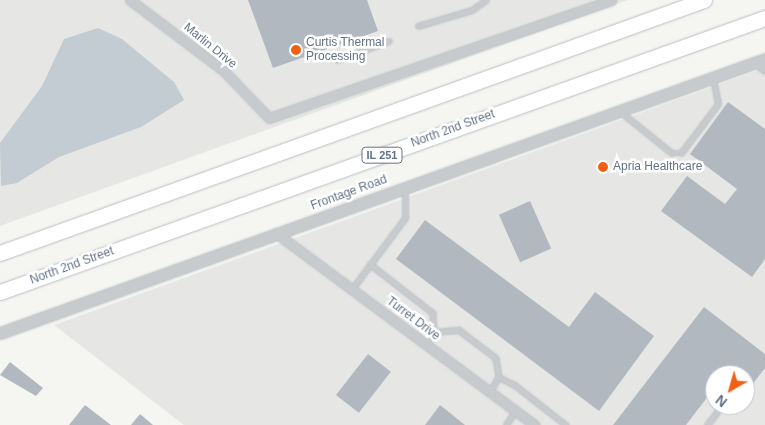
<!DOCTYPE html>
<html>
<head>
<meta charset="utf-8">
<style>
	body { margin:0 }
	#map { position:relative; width:765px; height:425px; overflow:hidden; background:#f5f6f2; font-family:Helvetica,sans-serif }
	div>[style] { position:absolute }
	.built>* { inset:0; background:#e6e7e5 }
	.water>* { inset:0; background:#c3ccd2 }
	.building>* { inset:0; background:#b2b8bf; transform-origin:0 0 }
	.roads { filter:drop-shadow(0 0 1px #babdc1) drop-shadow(0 0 1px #babdc1) }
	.service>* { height:4.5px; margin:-2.25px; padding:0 2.25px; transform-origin:2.25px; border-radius:2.25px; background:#c8cbce }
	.minor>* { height:9px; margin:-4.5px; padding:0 4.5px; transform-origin:4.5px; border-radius:4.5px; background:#c8cbce }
	.tertiary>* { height:11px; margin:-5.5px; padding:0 5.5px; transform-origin:5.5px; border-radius:5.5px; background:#c8cbce }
	.primary>* { height:15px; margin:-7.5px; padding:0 7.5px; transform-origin:7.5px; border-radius:7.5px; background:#fff }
	.dots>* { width:14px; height:14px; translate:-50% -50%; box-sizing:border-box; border:2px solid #fff; border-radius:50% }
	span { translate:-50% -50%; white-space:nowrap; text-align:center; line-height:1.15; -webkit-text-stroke:5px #fff; paint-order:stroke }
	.shield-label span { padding:1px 4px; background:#fff; border:1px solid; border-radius:4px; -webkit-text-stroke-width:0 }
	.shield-label { font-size:11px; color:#627286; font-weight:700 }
	.poi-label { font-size:12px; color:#627286 }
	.left { translate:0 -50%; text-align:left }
	.street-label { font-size:12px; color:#627286 }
	.north { position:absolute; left:705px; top:365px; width:50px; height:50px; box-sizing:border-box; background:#fff; border:1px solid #c0c7cf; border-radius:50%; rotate:218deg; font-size:14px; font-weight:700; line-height:20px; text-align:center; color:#627286 }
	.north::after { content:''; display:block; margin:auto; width:18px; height:22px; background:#f26016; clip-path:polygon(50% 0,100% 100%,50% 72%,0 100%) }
</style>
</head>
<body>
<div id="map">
	<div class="built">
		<i style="clip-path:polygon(0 0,628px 0,0 226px)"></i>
		<i style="clip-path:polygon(evenodd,765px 68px,765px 425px,184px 425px,54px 325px,765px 68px,715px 375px,745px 375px,745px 405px,715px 405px,715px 375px)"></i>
	</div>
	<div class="water">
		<i style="clip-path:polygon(98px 28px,122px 39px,174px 82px,184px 100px,141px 127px,59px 157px,17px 183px,1px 186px,0 143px,42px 86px,64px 39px)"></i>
	</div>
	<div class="building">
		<i style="clip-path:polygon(248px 0,367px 0,378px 31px,273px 68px)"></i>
		<i style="clip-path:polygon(728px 102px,765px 129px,765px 259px,752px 277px,661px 211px,687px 176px,725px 204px,737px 189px,690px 154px)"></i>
		<i style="left:530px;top:201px;width:52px;height:34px;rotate:66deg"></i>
		<i style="clip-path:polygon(425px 220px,569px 327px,595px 292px,654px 336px,599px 411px,396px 259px)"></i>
		<i style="clip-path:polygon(704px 307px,765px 354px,765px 368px,745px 394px,745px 375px,715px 375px,715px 387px,686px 425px,613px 425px)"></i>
		<i style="left:368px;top:354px;width:29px;height:52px;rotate:38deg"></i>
		<i style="clip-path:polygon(10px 362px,43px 388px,36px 396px,0 375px)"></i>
		<i style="clip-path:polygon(85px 405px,111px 425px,69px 425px)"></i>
		<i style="clip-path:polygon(440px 405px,465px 425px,425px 425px)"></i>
		<i style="clip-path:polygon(140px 414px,153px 425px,131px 425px)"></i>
	</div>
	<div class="roads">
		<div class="service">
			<i style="left:418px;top:26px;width:56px;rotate:-16.5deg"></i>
			<i style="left:472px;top:10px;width:17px;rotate:-36deg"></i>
			<i style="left:337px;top:60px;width:55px;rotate:-20.1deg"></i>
			<i style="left:621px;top:112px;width:65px;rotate:38.8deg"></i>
			<i style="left:672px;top:153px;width:9px"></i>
			<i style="left:681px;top:153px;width:61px;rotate:-52.9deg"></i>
			<i style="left:718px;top:104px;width:25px;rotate:-101deg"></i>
			<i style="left:370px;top:264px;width:80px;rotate:37.9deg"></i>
			<i style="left:433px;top:313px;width:19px;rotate:87deg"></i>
			<i style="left:434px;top:332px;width:15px;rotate:122deg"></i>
			<i style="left:352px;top:289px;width:89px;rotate:-53.3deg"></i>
			<i style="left:405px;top:218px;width:29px;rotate:-90deg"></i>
			<i style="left:434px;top:332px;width:25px;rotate:-5deg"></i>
			<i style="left:459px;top:330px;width:46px;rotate:37.1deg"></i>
			<i style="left:496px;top:358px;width:19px;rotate:81deg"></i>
			<i style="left:499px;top:377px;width:17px;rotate:121deg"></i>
			<i style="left:499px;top:377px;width:18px;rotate:27deg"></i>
			<i style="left:515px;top:385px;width:65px;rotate:38.1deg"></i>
			<i style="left:506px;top:425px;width:17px;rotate:-57deg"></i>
			<i style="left:707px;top:425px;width:16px;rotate:-52deg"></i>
		</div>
		<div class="minor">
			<i style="left:130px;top:0;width:116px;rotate:37deg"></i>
			<i style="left:223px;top:70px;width:66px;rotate:46.2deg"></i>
			<i style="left:269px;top:118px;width:362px;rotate:-19deg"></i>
			<i style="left:756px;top:62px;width:11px;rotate:38deg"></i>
			<i style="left:276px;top:233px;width:322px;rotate:36.6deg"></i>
		</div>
		<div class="tertiary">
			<i style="left:0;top:333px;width:813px;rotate:-19.71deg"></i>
		</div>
		<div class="primary">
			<i style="left:0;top:253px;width:748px;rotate:-19.77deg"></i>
			<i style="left:0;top:292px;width:813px;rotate:-19.71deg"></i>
		</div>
	</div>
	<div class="dots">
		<i style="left:296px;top:50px;background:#f26016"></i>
		<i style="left:603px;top:167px;background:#f26016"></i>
	</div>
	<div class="shield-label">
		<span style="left:382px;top:155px">IL 251</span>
	</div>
	<div class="poi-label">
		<span class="left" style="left:306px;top:50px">Curtis Thermal<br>Processing</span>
		<span class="left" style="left:613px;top:167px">Apria Healthcare</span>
	</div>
	<div class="street-label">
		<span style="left:210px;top:46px;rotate:39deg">Marlin Drive</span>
		<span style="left:453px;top:129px;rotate:-20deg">North 2nd Street</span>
		<span style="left:349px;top:193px;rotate:-20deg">Frontage Road</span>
		<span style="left:72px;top:266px;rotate:-20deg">North 2nd Street</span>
		<span style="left:413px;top:319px;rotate:37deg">Turret Drive</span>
	</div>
	<div class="north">N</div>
</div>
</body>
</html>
